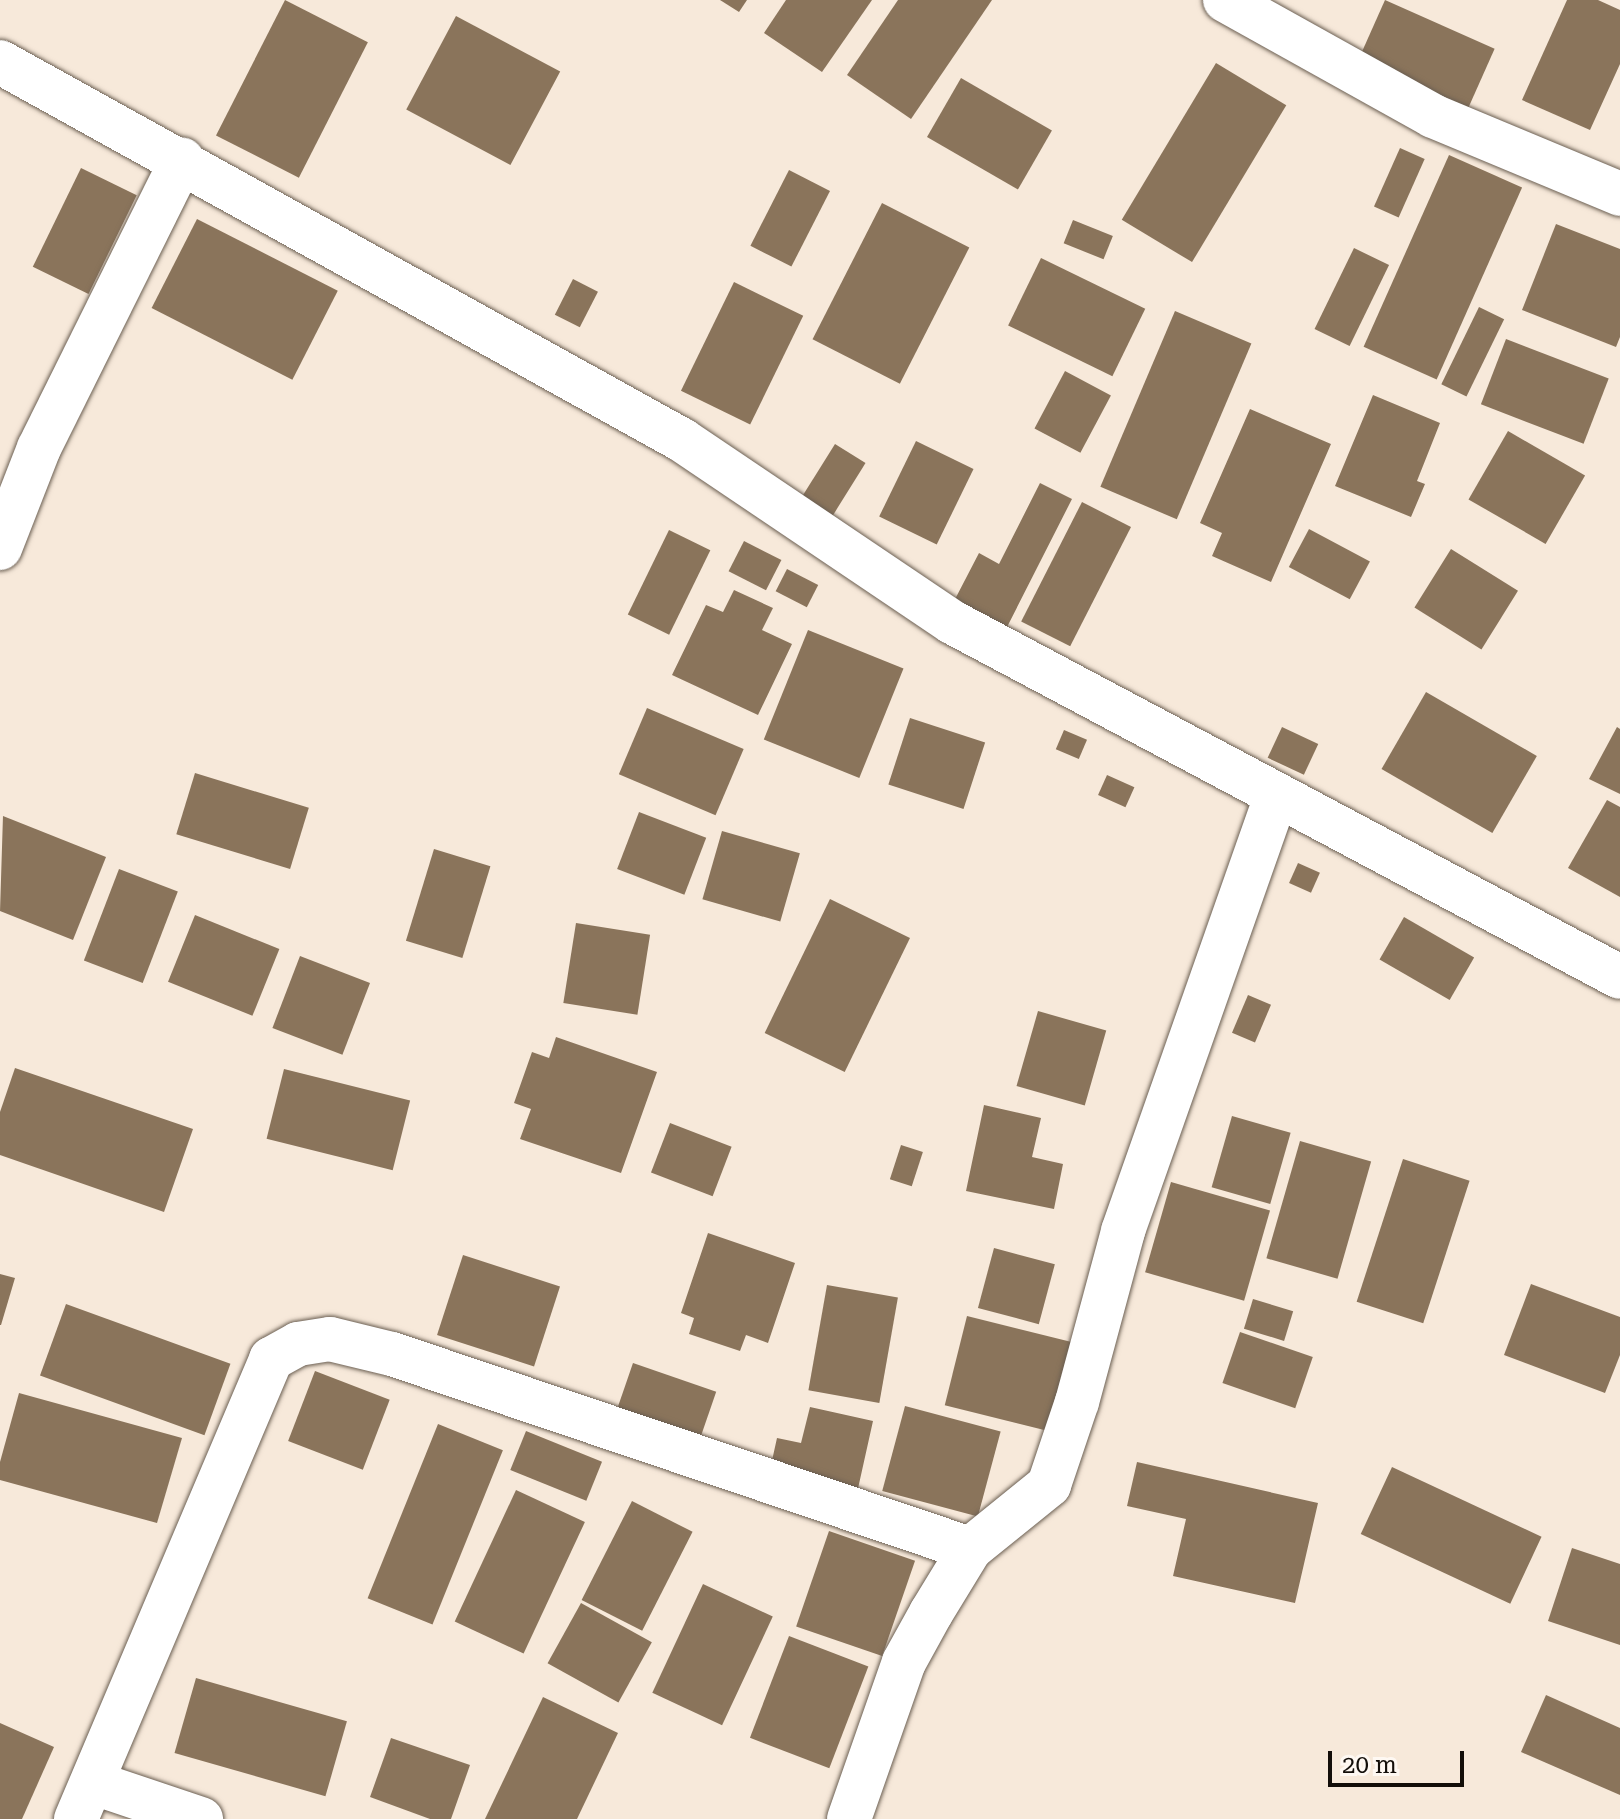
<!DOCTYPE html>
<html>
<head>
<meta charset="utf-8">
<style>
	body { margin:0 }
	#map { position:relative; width:1620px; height:1819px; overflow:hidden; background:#f7e9da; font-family:"Roboto Serif",serif }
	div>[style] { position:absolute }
	.building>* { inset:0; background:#8a745b; transform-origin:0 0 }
	.roads { filter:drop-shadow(0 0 2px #6b5f52) drop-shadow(0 0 2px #6b5f52) }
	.street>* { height:44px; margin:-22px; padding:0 22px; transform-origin:22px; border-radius:22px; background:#fff }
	span { translate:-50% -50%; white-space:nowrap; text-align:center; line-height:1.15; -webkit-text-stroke:6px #fef8f2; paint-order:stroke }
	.scale { position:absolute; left:1328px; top:1751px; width:136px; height:36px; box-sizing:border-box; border:4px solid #130e09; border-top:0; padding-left:10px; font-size:24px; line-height:28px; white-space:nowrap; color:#130e09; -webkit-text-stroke:6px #fef8f2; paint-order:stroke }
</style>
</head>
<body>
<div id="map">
	<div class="building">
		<i style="left:285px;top:0;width:93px;height:152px;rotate:27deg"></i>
		<i style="clip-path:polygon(720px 0,747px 0,739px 12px)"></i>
		<i style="clip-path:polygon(786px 0,872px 0,822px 72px,764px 33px)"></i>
		<i style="clip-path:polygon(898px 0,992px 0,911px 119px,847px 75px)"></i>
		<i style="left:1385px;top:0;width:120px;height:67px;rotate:24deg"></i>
		<i style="clip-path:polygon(1567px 0,1598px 0,1620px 10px,1620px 64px,1590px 130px,1522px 100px)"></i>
		<i style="left:456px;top:16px;width:118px;height:106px;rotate:28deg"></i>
		<i style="left:1216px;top:63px;width:82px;height:183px;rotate:31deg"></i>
		<i style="left:961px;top:78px;width:105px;height:68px;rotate:30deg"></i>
		<i style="left:1400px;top:148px;width:27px;height:64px;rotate:24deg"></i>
		<i style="left:1449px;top:155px;width:80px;height:210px;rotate:24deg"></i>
		<i style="left:81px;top:168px;width:62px;height:110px;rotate:26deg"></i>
		<i style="left:789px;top:170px;width:46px;height:85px;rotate:27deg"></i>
		<i style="left:882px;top:203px;width:98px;height:153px;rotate:27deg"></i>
		<i style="left:197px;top:219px;width:158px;height:100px;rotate:27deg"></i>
		<i style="left:1073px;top:220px;width:43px;height:25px;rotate:22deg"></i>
		<i style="clip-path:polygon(1556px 224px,1620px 249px,1620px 337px,1616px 347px,1522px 310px)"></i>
		<i style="left:1354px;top:248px;width:39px;height:90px;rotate:26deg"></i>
		<i style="left:1041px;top:258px;width:116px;height:75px;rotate:26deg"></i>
		<i style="left:573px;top:279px;width:28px;height:40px;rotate:27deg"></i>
		<i style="left:734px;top:282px;width:77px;height:121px;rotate:26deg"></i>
		<i style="left:1479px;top:307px;width:28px;height:86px;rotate:26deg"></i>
		<i style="left:1175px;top:311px;width:83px;height:191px;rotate:23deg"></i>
		<i style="left:1506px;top:339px;width:110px;height:70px;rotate:21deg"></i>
		<i style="left:1065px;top:371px;width:52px;height:65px;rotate:28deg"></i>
		<i style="clip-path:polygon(1373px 395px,1440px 423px,1417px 481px,1425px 484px,1411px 517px,1335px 486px)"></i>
		<i style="clip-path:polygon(1250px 409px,1331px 444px,1271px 582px,1212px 556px,1222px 533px,1200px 523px)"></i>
		<i style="left:1508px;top:431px;width:89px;height:79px;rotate:30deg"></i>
		<i style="left:916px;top:441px;width:64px;height:84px;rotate:26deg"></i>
		<i style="left:835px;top:444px;width:36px;height:62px;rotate:32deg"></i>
		<i style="clip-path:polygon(1040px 483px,1072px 499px,1005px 631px,952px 605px,979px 553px,999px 564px)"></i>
		<i style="left:1082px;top:502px;width:55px;height:134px;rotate:27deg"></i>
		<i style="left:1309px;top:529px;width:69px;height:43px;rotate:28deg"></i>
		<i style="left:669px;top:530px;width:46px;height:94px;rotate:26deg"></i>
		<i style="left:744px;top:541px;width:42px;height:34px;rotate:27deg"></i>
		<i style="left:1451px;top:549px;width:79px;height:69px;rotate:32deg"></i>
		<i style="left:787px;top:569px;width:35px;height:25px;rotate:27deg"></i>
		<i style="clip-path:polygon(734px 590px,773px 608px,762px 630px,792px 644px,758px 715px,672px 675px,706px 605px,723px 612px)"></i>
		<i style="left:808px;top:630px;width:103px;height:118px;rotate:22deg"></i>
		<i style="left:1426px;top:692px;width:128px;height:89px;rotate:30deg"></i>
		<i style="left:647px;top:708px;width:105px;height:72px;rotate:23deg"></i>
		<i style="left:910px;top:718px;width:79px;height:70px;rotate:18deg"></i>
		<i style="left:1282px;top:727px;width:40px;height:34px;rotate:25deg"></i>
		<i style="clip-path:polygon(1617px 727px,1620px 729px,1620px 794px,1589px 779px)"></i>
		<i style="left:1064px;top:730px;width:25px;height:21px;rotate:23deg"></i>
		<i style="left:195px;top:773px;width:119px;height:64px;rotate:17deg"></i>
		<i style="left:1107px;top:775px;width:30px;height:22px;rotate:24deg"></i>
		<i style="clip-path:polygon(1607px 800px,1620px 807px,1620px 897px,1568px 868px)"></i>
		<i style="left:639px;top:812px;width:72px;height:61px;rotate:21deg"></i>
		<i style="clip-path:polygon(3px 816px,106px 857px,73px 940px,0 911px)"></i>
		<i style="left:722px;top:831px;width:81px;height:71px;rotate:16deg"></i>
		<i style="left:434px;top:849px;width:59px;height:96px;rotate:17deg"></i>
		<i style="left:1298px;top:863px;width:24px;height:22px;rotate:24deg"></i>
		<i style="left:119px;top:869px;width:63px;height:98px;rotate:21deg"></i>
		<i style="left:830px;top:899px;width:89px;height:149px;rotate:26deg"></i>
		<i style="left:195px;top:915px;width:91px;height:72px;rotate:22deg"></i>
		<i style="left:1404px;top:917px;width:81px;height:49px;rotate:30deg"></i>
		<i style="left:576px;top:923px;width:75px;height:81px;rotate:9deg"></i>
		<i style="left:300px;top:956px;width:75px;height:77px;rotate:21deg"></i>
		<i style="left:1248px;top:995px;width:25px;height:41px;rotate:23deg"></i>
		<i style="left:1038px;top:1011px;width:71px;height:78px;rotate:16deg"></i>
		<i style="clip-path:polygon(556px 1037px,657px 1072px,621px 1173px,520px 1139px,531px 1109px,514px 1103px,532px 1052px,549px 1058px)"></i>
		<i style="clip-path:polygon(15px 1068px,193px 1129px,164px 1212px,0 1155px,0 1112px)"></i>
		<i style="left:284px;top:1069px;width:130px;height:72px;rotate:14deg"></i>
		<i style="clip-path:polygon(984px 1105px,1041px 1118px,1032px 1157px,1063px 1164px,1054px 1209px,966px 1191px)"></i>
		<i style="left:1232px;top:1116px;width:61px;height:74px;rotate:16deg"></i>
		<i style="left:670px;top:1123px;width:66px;height:53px;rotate:21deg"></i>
		<i style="left:1300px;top:1141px;width:74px;height:122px;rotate:16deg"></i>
		<i style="left:901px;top:1145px;width:23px;height:36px;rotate:18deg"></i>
		<i style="left:1403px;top:1159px;width:70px;height:150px;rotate:18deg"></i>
		<i style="left:1171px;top:1182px;width:103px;height:94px;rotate:16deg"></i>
		<i style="clip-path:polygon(708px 1233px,795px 1263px,768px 1343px,746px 1335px,740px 1351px,689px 1334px,694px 1318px,681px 1313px)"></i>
		<i style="left:994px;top:1248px;width:63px;height:62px;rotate:15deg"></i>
		<i style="left:463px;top:1255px;width:102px;height:84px;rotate:18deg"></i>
		<i style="clip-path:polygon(0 1274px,15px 1278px,1px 1325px,0 1325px)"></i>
		<i style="clip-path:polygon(1531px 1284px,1620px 1317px,1620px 1355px,1605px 1393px,1504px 1355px)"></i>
		<i style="left:827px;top:1285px;width:72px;height:107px;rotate:10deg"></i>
		<i style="left:1253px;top:1299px;width:42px;height:31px;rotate:17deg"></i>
		<i style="left:66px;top:1304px;width:175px;height:76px;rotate:20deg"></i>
		<i style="left:967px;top:1316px;width:116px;height:92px;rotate:14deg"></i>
		<i style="left:1240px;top:1332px;width:77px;height:54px;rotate:19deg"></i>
		<i style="left:633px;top:1363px;width:88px;height:59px;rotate:19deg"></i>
		<i style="left:315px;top:1371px;width:80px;height:75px;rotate:21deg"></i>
		<i style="clip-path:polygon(19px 1393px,182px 1438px,157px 1523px,0 1480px,0 1462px)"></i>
		<i style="left:905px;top:1406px;width:99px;height:88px;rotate:15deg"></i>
		<i style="clip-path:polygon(810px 1407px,873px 1421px,857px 1493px,769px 1474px,777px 1438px,801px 1443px)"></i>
		<i style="left:438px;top:1424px;width:70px;height:188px;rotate:22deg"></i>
		<i style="left:526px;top:1431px;width:82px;height:42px;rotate:22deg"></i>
		<i style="clip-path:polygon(1137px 1462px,1318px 1503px,1295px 1603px,1173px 1576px,1186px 1519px,1127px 1506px)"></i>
		<i style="left:1392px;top:1467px;width:165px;height:74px;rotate:25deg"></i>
		<i style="left:516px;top:1490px;width:76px;height:145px;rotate:25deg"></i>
		<i style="left:632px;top:1501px;width:68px;height:111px;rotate:27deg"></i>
		<i style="left:829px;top:1531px;width:91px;height:101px;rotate:19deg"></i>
		<i style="clip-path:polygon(1572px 1548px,1620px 1564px,1620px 1645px,1548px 1621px)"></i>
		<i style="left:703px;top:1584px;width:77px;height:120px;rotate:25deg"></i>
		<i style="left:581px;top:1603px;width:81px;height:69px;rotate:29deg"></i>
		<i style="left:789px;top:1636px;width:85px;height:109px;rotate:21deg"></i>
		<i style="left:196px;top:1678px;width:157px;height:78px;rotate:16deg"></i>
		<i style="clip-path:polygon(1546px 1695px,1620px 1728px,1620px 1795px,1521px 1752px)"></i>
		<i style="clip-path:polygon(543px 1697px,618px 1733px,577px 1819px,485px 1819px)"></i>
		<i style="clip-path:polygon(0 1723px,54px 1747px,22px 1819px,0 1819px)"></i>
		<i style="clip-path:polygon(391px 1738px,470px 1765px,451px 1819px,430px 1819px,370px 1797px)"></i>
	</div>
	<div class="roads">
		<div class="street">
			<i style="left:1225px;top:0;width:238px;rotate:29.1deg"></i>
			<i style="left:1433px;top:116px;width:203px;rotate:22.6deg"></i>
			<i style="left:0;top:62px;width:780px;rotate:29deg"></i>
			<i style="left:682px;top:440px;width:326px;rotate:34deg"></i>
			<i style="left:952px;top:622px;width:756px;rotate:27.99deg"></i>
			<i style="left:0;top:548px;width:107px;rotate:-68.7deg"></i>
			<i style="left:39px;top:448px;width:322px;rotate:-63.6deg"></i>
			<i style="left:94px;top:1783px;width:113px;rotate:18.6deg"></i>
			<i style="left:76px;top:1819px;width:500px;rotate:-67deg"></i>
			<i style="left:271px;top:1359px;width:31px;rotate:-29deg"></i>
			<i style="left:298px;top:1344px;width:32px;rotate:-9deg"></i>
			<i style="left:330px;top:1339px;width:64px;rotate:13.6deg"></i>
			<i style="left:392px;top:1354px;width:610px;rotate:18.64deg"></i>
			<i style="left:849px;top:1819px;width:166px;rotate:-70.7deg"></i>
			<i style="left:904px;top:1662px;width:56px;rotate:-61.1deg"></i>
			<i style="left:931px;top:1613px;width:75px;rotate:-58.6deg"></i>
			<i style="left:970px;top:1549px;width:102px;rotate:-39deg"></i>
			<i style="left:1049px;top:1485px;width:88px;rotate:-71.4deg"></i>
			<i style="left:1077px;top:1402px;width:177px;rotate:-74.9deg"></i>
			<i style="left:1123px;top:1231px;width:461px;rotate:-70.6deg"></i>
		</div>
	</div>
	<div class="scale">20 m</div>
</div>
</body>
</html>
